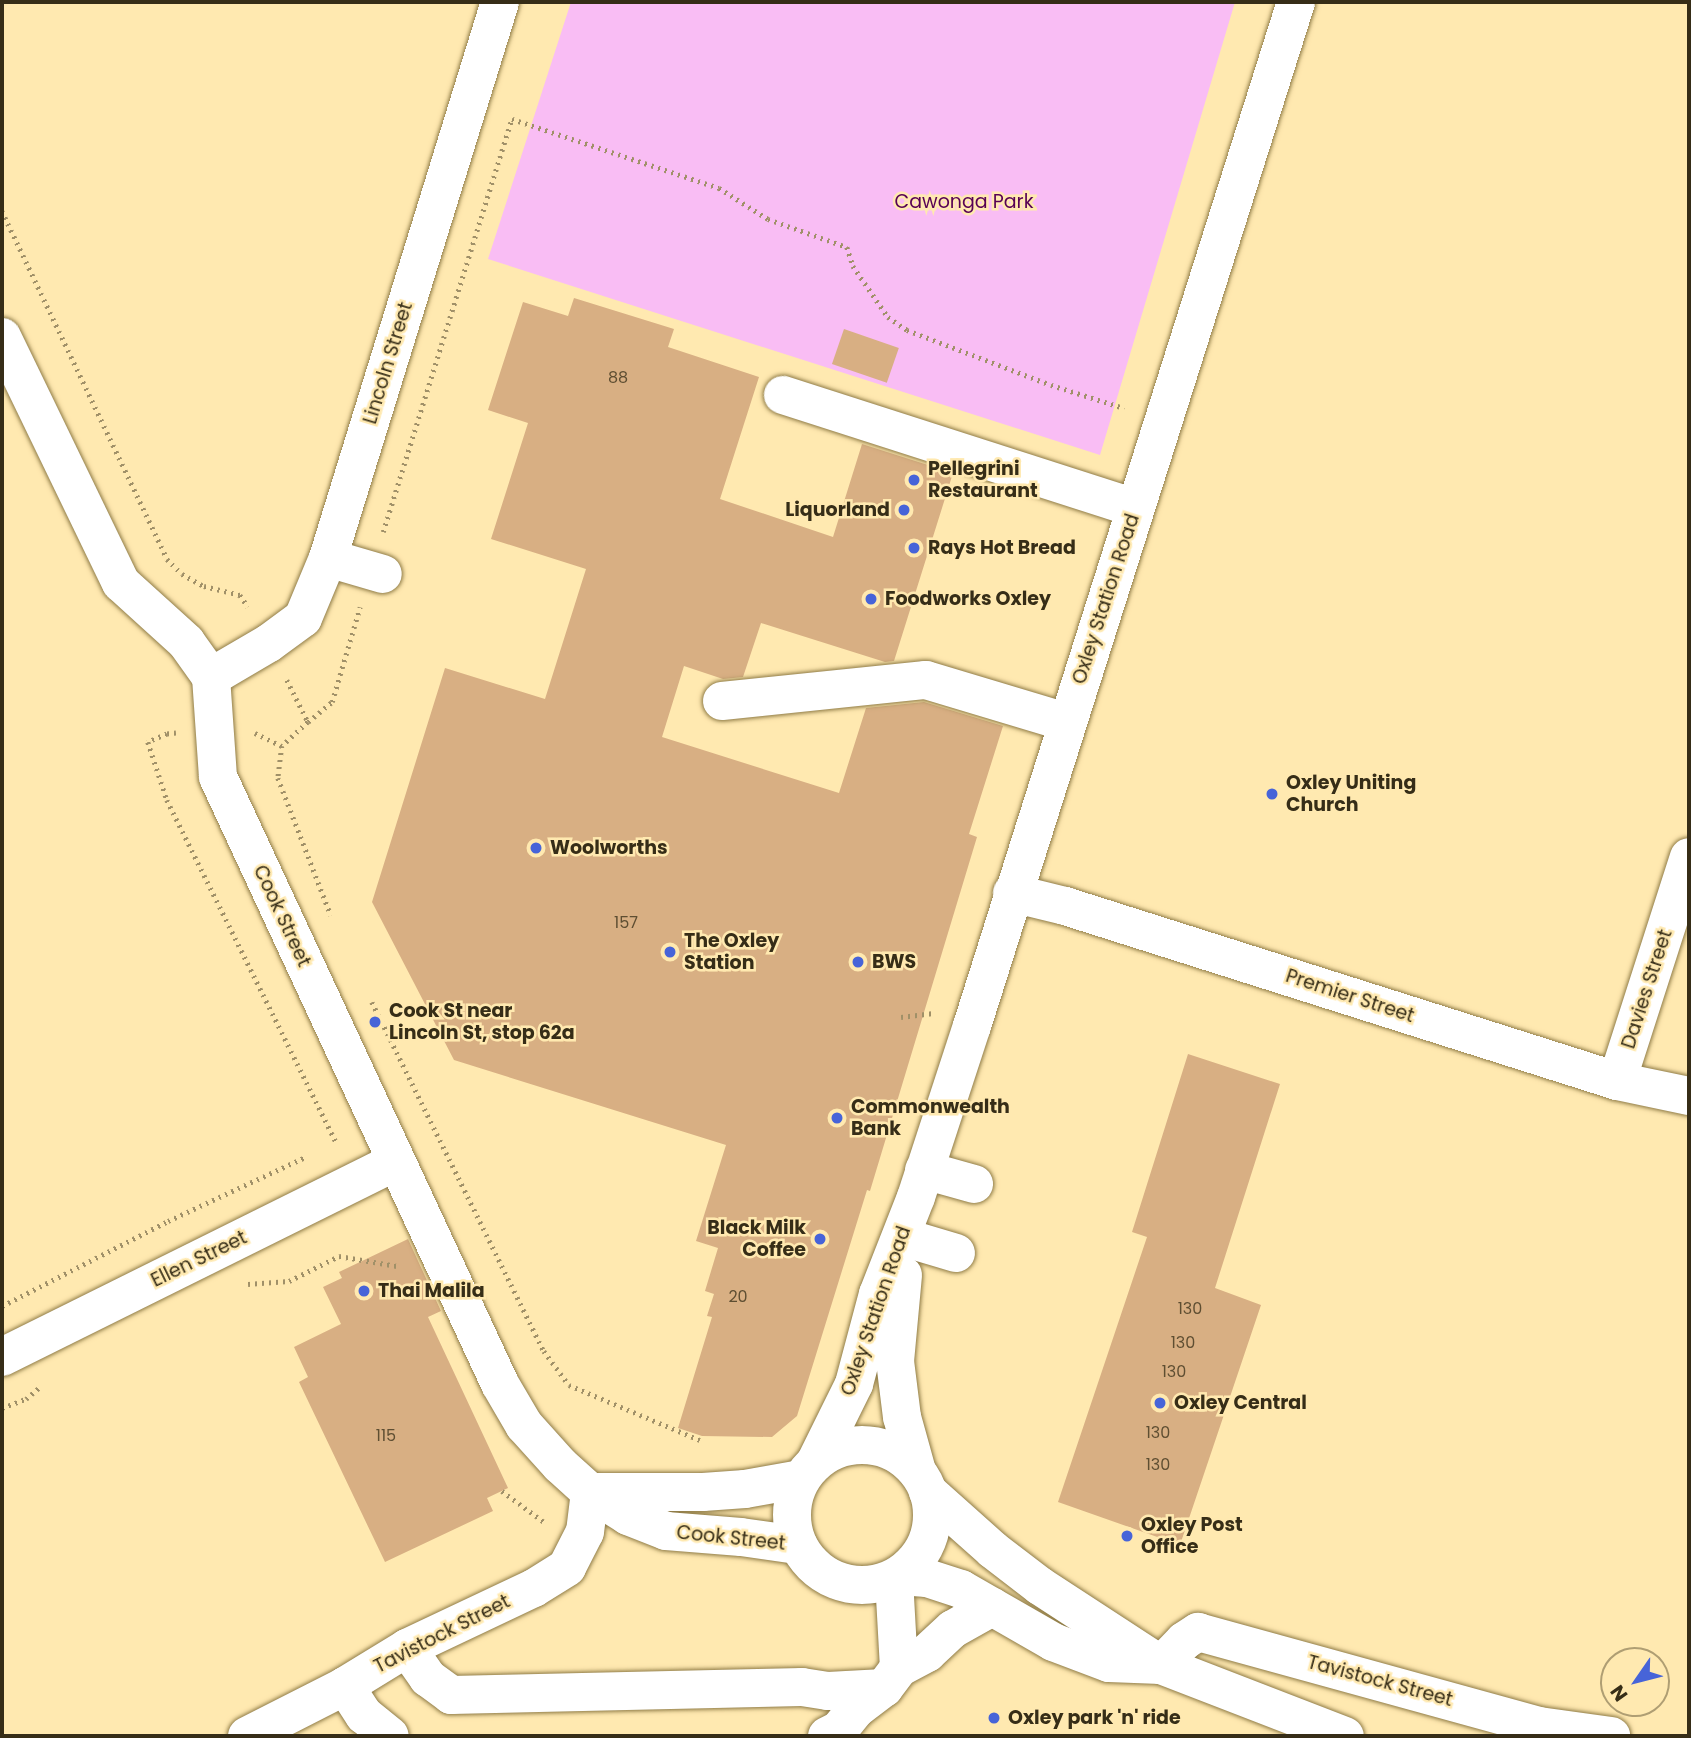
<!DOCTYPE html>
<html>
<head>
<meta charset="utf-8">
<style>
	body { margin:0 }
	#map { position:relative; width:1691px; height:1738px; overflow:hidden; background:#ffe9b0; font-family:Poppins,sans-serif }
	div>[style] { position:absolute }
	.green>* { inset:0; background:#f9bdf4 }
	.building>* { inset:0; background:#d8af83; transform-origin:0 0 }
	.path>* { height:4.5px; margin-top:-2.25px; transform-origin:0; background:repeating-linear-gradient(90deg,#a09068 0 2px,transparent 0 7px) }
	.roads { filter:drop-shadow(0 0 2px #907c47) drop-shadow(0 0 2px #907c47) }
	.minor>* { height:38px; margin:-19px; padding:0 19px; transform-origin:19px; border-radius:19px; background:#fff }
	.major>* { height:38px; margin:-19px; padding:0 19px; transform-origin:19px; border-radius:19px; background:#fff }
	.major>.ring { margin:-19px; padding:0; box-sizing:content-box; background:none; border:38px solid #fff; border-radius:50% }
	.dots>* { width:19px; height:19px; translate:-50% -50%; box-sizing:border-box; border:4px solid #ffe9b0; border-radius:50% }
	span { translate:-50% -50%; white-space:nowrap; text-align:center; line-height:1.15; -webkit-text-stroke:5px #ffe9b0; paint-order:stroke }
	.number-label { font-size:16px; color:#5e4e32 }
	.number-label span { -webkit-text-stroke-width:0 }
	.park-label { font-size:19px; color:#570155 }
	.street-label { font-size:19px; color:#362d17 }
	.poi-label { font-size:19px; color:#362d17; font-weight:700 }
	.left { translate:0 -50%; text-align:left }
	.right { translate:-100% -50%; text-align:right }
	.frame { position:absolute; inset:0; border:4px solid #362d17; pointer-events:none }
	.north { position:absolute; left:1600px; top:1647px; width:70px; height:70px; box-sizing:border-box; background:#ffe9b0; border:2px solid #af9e73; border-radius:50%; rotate:235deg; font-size:19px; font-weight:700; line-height:28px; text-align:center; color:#362d17 }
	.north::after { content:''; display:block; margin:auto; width:24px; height:32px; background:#4764d8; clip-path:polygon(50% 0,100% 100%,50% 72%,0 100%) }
</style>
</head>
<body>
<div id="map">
	<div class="green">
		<i style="clip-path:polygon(571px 2px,1235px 2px,1100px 455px,488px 259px)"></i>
	</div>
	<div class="building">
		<i style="clip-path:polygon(574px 298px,674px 329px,668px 347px,759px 377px,720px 499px,833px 537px,862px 444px,953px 473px,894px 661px,885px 662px,761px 623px,743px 677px,723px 679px,684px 666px,662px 737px,839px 793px,866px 708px,924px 702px,1003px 726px,969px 834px,977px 837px,870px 1191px,867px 1190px,797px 1416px,772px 1437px,702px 1436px,678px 1428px,712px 1317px,707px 1316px,714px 1294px,705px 1291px,718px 1248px,696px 1241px,726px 1145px,454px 1060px,372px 902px,445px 668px,545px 699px,586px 569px,491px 539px,528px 423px,488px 410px,523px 302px,568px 316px)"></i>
		<i style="left:844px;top:329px;width:58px;height:37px;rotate:19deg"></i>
		<i style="clip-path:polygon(1188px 1054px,1280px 1084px,1215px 1288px,1261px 1305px,1180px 1545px,1058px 1502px,1147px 1237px,1132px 1232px)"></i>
		<i style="clip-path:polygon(408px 1239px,441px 1311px,428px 1317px,508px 1488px,487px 1498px,493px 1511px,385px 1562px,299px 1382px,308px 1377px,294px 1347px,341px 1324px,323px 1287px,342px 1278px,339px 1272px)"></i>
	</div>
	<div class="path">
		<i style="left:2px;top:211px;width:385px;rotate:64.6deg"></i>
		<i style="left:167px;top:559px;width:21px;rotate:45deg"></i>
		<i style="left:182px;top:574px;width:25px;rotate:29deg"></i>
		<i style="left:204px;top:586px;width:37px;rotate:14deg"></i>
		<i style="left:240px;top:595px;width:14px;rotate:56deg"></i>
		<i style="left:383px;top:532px;width:433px;rotate:-72.7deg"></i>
		<i style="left:512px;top:119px;width:218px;rotate:18.4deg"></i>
		<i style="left:719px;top:188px;width:58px;rotate:32.3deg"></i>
		<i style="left:768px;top:219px;width:84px;rotate:19.5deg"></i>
		<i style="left:847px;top:247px;width:20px;rotate:72deg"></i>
		<i style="left:853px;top:266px;width:62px;rotate:55.5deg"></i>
		<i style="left:888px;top:317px;width:23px;rotate:34deg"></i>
		<i style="left:907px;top:330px;width:154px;rotate:20.9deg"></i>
		<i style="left:1051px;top:385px;width:77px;rotate:17.5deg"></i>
		<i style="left:287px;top:680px;width:47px;rotate:63.4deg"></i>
		<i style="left:308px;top:722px;width:31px;rotate:-40deg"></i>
		<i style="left:332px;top:702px;width:99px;rotate:-73.6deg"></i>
		<i style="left:308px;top:722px;width:35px;rotate:137deg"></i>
		<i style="left:282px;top:746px;width:32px;rotate:97deg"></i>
		<i style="left:278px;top:778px;width:147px;rotate:68.9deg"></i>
		<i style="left:176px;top:733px;width:9px;rotate:174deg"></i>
		<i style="left:167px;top:734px;width:21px;rotate:157deg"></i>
		<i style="left:148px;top:742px;width:61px;rotate:71.9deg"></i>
		<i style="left:167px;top:800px;width:384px;rotate:63.7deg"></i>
		<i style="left:255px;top:733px;width:30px;rotate:26deg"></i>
		<i style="left:372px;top:1002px;width:389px;rotate:63.8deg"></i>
		<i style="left:544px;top:1351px;width:42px;rotate:53.7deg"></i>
		<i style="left:569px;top:1385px;width:142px;rotate:22.8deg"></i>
		<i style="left:901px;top:1017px;width:33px;rotate:-7deg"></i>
		<i style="left:248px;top:1284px;width:41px;rotate:-4.2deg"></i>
		<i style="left:289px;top:1281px;width:56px;rotate:-26.6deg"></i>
		<i style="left:339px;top:1256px;width:59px;rotate:9.8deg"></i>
		<i style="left:2px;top:1306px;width:186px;rotate:-27.1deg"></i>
		<i style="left:168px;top:1221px;width:151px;rotate:-25deg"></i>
		<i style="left:2px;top:1408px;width:26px;rotate:-21deg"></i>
		<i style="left:26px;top:1399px;width:18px;rotate:-41deg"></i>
		<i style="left:502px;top:1491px;width:52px;rotate:36.4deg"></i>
	</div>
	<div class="roads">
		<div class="minor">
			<i style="left:2px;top:337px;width:273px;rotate:64.2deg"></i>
			<i style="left:121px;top:583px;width:88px;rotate:42.2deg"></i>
			<i style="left:186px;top:642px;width:43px;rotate:54.5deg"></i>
			<i style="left:211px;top:677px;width:100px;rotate:86deg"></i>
			<i style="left:218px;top:777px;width:669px;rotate:65.08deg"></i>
			<i style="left:500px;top:1384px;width:48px;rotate:59.7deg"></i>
			<i style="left:524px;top:1425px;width:54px;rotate:48deg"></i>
			<i style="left:560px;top:1465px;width:40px;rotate:42deg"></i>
			<i style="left:590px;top:1492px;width:45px;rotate:32.3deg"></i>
			<i style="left:628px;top:1516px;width:41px;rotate:21.5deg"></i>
			<i style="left:666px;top:1531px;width:75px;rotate:4.6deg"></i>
			<i style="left:741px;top:1537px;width:58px;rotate:8deg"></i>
			<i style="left:783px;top:395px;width:370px;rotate:17.8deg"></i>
			<i style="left:328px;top:558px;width:57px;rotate:16.2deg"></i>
			<i style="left:211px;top:677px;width:67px;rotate:-30.4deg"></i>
			<i style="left:269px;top:643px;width:42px;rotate:-36.3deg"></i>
			<i style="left:303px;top:618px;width:65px;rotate:-67.4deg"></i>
			<i style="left:328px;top:558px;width:582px;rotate:-72.81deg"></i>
			<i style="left:722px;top:701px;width:205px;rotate:-5.9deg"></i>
			<i style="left:926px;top:680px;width:146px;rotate:16.7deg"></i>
			<i style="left:1012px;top:893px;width:55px;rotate:13.8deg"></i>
			<i style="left:1065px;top:906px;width:579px;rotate:17.59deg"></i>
			<i style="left:1617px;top:1081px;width:74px;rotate:11.8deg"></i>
			<i style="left:1617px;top:1081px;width:235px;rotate:-72.2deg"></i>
			<i style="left:924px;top:1170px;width:52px;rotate:15.6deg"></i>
			<i style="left:909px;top:1239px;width:49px;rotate:16.6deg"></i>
			<i style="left:2px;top:1357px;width:440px;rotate:-26.4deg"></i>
			<i style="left:590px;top:1492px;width:113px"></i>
			<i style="left:703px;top:1492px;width:42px;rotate:-4.1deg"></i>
			<i style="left:745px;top:1489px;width:57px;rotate:-10.1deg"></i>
			<i style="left:894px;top:1579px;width:89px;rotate:86.8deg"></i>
			<i style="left:407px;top:1648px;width:37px;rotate:55deg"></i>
			<i style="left:428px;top:1678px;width:29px;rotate:36deg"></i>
			<i style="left:451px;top:1695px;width:351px;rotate:-1.3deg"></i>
			<i style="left:802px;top:1687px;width:26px;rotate:9deg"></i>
			<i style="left:828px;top:1691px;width:56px;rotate:-3.1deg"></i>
			<i style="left:1161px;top:1665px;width:33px;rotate:-46deg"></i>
			<i style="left:1184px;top:1641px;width:17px;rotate:-33deg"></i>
			<i style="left:1198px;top:1632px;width:354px;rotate:15.4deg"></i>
			<i style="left:1539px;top:1726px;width:73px;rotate:7.9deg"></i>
			<i style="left:345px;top:1686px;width:35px;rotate:57deg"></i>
			<i style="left:364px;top:1715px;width:33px;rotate:39deg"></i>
			<i style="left:247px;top:1736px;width:110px;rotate:-27deg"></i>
			<i style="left:345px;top:1686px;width:73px;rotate:-31.5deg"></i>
			<i style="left:407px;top:1648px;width:140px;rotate:-25.3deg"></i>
			<i style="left:534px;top:1588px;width:39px;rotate:-32deg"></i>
			<i style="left:567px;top:1567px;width:39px;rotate:-63deg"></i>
			<i style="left:585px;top:1532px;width:40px;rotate:-82.9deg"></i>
			<i style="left:827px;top:1736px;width:13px;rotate:-27deg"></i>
			<i style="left:839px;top:1730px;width:27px;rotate:-51deg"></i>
			<i style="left:856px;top:1709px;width:35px;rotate:-37deg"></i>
			<i style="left:884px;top:1688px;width:25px;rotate:-53deg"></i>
			<i style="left:899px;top:1668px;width:32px;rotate:-28deg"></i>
			<i style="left:927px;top:1653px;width:35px;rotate:-43deg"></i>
			<i style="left:953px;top:1629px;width:45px;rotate:-29.4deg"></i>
		</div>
		<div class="major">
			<i style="left:903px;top:1275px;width:86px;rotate:95.3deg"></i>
			<i style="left:895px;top:1361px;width:56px;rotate:82.9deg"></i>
			<i style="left:902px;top:1417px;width:56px;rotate:74.5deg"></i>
			<i class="ring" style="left:792px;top:1445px;width:102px;height:102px"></i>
			<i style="left:816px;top:1461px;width:86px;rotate:-63.7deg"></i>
			<i style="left:854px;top:1384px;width:93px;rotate:-75.1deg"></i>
			<i style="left:878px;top:1294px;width:104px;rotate:-68.6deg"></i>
			<i style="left:916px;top:1197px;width:180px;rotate:-71.9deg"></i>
			<i style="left:972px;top:1026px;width:1074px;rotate:-72.44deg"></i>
			<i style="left:928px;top:1492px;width:87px;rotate:41.7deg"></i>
			<i style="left:993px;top:1550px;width:59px;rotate:37.5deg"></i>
			<i style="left:1040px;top:1586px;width:145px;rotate:33.1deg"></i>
			<i style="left:1161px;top:1665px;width:197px;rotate:21.1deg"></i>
			<i style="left:899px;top:1576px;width:28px;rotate:4deg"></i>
			<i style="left:927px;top:1578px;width:36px;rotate:18deg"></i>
			<i style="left:961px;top:1589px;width:106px;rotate:29.9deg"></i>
			<i style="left:1053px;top:1642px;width:60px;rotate:20.6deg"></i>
			<i style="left:1109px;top:1663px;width:52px;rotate:2.2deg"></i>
		</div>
	</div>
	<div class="dots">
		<i style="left:914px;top:480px;background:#4764d8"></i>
		<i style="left:904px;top:510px;background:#4764d8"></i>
		<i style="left:914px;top:548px;background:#4764d8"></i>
		<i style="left:871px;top:599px;background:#4764d8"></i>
		<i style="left:1272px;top:794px;background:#4764d8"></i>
		<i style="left:536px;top:848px;background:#4764d8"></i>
		<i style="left:670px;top:952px;background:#4764d8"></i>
		<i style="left:858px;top:962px;background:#4764d8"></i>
		<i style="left:375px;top:1022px;background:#4764d8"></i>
		<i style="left:837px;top:1118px;background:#4764d8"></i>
		<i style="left:820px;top:1239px;background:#4764d8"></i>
		<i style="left:364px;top:1291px;background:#4764d8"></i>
		<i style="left:1160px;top:1403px;background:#4764d8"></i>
		<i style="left:1127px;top:1536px;background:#4764d8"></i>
		<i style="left:994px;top:1718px;background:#4764d8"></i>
	</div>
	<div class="number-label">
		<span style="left:618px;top:378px">88</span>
		<span style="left:626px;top:923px">157</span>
		<span style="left:738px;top:1297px">20</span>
		<span style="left:1190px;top:1309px">130</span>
		<span style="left:1183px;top:1343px">130</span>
		<span style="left:1174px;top:1372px">130</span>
		<span style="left:1158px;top:1433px">130</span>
		<span style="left:386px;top:1436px">115</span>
		<span style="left:1158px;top:1465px">130</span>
	</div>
	<div class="park-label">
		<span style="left:964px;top:202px">Cawonga Park</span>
	</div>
	<div class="street-label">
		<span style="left:388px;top:363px;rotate:-73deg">Lincoln Street</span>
		<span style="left:1106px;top:599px;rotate:-72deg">Oxley Station Road</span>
		<span style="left:282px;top:916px;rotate:65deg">Cook Street</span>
		<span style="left:1647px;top:989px;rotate:-72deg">Davies Street</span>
		<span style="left:1350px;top:996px;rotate:18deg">Premier Street</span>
		<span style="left:199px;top:1259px;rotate:-26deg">Ellen Street</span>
		<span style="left:876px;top:1311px;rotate:-71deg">Oxley Station Road</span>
		<span style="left:731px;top:1538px;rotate:6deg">Cook Street</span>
		<span style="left:442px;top:1634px;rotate:-27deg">Tavistock Street</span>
		<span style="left:1380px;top:1681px;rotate:15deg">Tavistock Street</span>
	</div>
	<div class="poi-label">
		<span class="left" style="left:928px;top:480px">Pellegrini<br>Restaurant</span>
		<span class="right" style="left:890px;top:510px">Liquorland</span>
		<span class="left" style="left:928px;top:548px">Rays Hot Bread</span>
		<span class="left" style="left:885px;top:599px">Foodworks Oxley</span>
		<span class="left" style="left:1286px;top:794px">Oxley Uniting<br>Church</span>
		<span class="left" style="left:550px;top:848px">Woolworths</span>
		<span class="left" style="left:684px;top:952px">The Oxley<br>Station</span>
		<span class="left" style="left:872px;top:962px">BWS</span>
		<span class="left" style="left:389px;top:1022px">Cook St near<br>Lincoln St, stop 62a</span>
		<span class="left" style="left:851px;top:1118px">Commonwealth<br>Bank</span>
		<span class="right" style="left:806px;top:1239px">Black Milk<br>Coffee</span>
		<span class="left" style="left:378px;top:1291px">Thai Malila</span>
		<span class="left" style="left:1174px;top:1403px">Oxley Central</span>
		<span class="left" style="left:1141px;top:1536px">Oxley Post<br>Office</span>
		<span class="left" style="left:1008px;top:1718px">Oxley park 'n' ride</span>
	</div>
	<div class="frame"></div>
	<div class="north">N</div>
</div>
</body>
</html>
